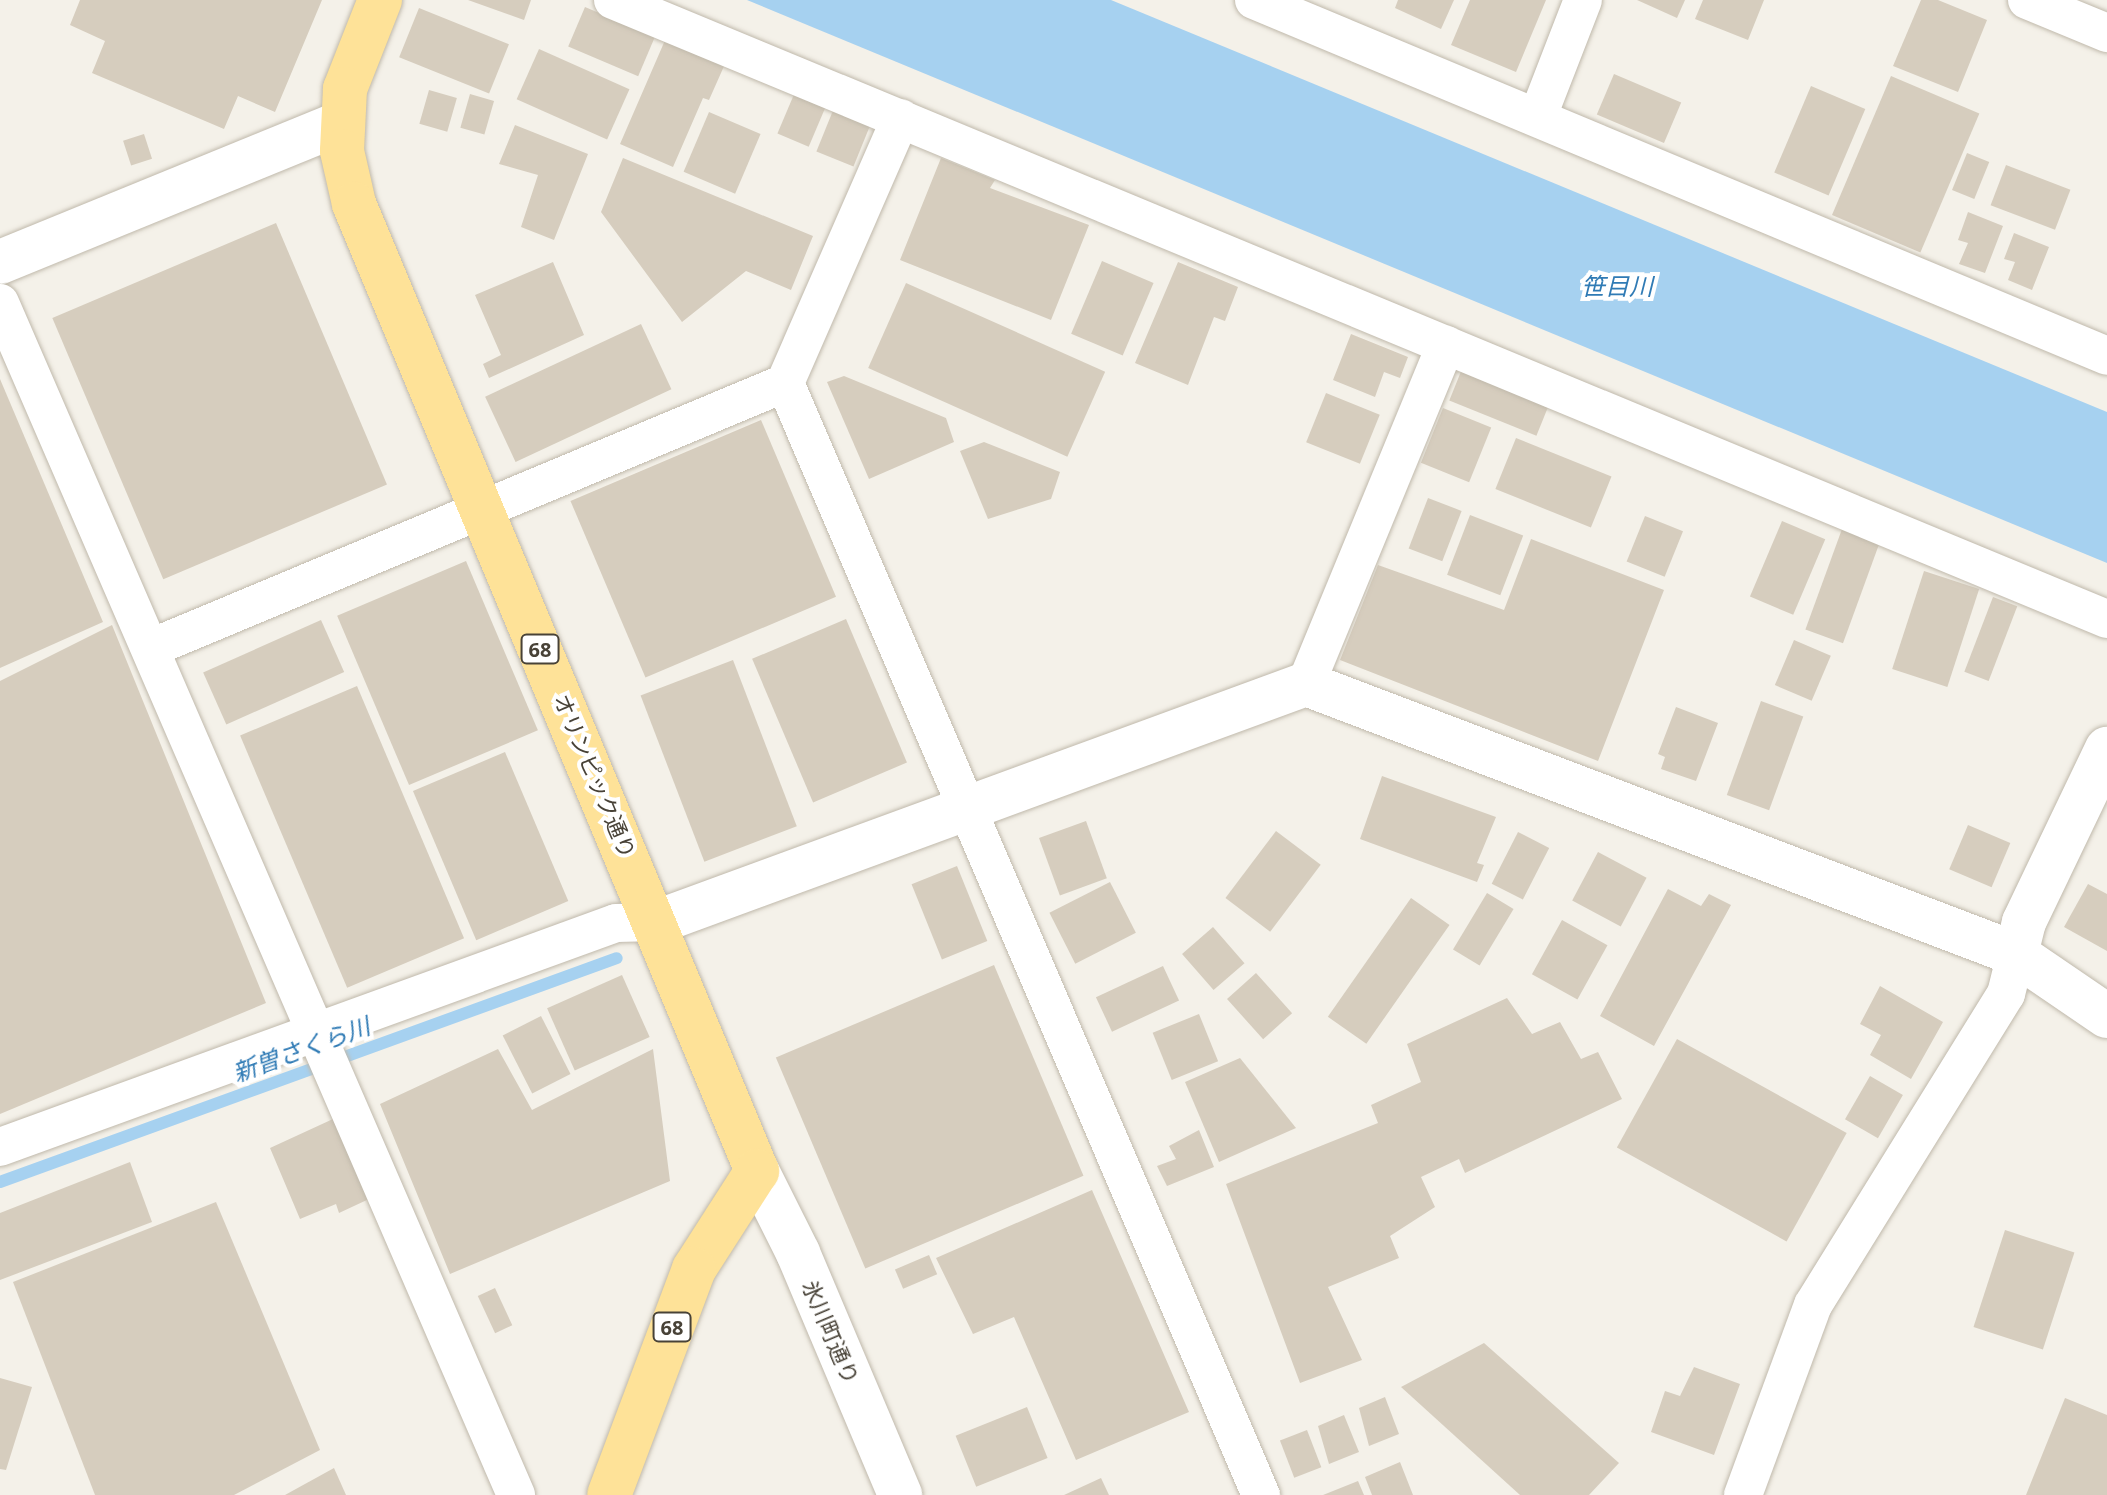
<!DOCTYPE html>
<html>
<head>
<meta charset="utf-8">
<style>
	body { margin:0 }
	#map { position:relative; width:2107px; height:1495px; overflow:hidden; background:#f4f1e9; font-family:"Noto Sans","Noto Sans JP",sans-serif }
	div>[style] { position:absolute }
	.water>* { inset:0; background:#a6d1f0 }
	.stream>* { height:12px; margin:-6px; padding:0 6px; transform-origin:6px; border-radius:6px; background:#a6d1f0 }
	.building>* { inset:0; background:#d6cdbe; transform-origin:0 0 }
	.roads { filter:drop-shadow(0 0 2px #c0b9ab) drop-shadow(0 0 2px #c0b9ab) }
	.minor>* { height:38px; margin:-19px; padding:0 19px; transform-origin:19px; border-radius:19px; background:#fff }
	.tertiary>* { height:44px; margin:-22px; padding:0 22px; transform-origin:22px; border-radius:22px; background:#fff }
	.primary>* { height:44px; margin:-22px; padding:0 22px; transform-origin:22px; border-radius:22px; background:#fee298 }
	span { translate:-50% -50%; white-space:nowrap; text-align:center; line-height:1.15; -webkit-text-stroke:8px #fff; paint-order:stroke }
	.shield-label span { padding:2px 6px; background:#fff; border:2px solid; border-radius:6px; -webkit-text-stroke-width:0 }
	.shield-label { font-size:20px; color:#484237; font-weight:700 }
	.street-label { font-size:22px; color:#484237 }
	.water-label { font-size:24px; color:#307bb5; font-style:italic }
</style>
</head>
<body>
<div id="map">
	<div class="water">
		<i style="clip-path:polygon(747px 0,1111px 0,2107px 412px,2107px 563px)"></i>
	</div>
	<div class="stream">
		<i style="left:0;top:1182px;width:656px;rotate:-19.95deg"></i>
	</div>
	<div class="building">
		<i style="clip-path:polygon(80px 0,322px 0,275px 112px,238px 96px,224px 129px,92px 73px,105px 41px,70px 25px)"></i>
		<i style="clip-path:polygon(468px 0,531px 0,524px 20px)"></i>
		<i style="clip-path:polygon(1398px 0,1454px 0,1441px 29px,1395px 8px)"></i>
		<i style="clip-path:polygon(1470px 0,1546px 0,1516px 72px,1451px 45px)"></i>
		<i style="clip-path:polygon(1637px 0,1685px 0,1677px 18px)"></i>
		<i style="clip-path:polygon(1703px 0,1764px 0,1748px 40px,1695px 19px)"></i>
		<i style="clip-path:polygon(1921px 0,1938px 0,1987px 20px,1958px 92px,1893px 66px)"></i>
		<i style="left:585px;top:7px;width:76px;height:43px;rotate:23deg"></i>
		<i style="left:419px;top:8px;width:97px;height:53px;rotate:22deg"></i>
		<i style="clip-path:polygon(666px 38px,725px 64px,709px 100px,703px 98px,673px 167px,620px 144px)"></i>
		<i style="left:539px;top:49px;width:99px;height:55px;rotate:24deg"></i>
		<i style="left:1614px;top:74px;width:73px;height:44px;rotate:23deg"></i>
		<i style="left:1891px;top:76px;width:96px;height:151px;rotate:23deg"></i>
		<i style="left:1811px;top:86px;width:59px;height:94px;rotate:23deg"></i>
		<i style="left:429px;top:90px;width:29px;height:35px;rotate:16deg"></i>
		<i style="left:795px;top:92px;width:34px;height:45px;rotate:23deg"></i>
		<i style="left:470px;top:94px;width:25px;height:35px;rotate:16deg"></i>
		<i style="left:834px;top:108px;width:40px;height:47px;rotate:22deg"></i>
		<i style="left:709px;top:112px;width:56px;height:65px;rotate:23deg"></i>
		<i style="clip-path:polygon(515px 125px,588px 154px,554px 240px,521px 227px,538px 175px,499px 164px)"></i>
		<i style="left:144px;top:134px;width:26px;height:22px;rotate:72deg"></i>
		<i style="left:1967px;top:153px;width:24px;height:40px;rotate:22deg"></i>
		<i style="clip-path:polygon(623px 158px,813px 236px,791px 290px,746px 271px,682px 322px,601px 212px)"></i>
		<i style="clip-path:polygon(941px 158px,995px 180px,990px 188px,1089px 225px,1051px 320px,900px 260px)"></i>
		<i style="left:2006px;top:165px;width:69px;height:43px;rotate:21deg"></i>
		<i style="clip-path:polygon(1968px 212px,2003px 226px,1985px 273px,1959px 264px,1968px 243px,1958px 240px)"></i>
		<i style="left:276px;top:223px;width:284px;height:243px;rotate:67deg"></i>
		<i style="clip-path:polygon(2014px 233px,2049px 247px,2032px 290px,2008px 280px,2015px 262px,2004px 259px)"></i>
		<i style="left:1102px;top:261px;width:56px;height:79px;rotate:23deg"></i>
		<i style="clip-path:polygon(553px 262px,584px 335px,489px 378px,483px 364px,501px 355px,475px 295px)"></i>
		<i style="clip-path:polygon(1178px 262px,1238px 287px,1225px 321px,1214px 317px,1188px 385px,1135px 363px)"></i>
		<i style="left:906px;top:283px;width:218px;height:93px;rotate:24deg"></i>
		<i style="left:641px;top:324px;width:72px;height:172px;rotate:65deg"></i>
		<i style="clip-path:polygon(1351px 334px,1408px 357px,1400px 378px,1384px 372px,1375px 397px,1333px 380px)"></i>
		<i style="left:1462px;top:369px;width:94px;height:34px;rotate:22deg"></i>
		<i style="clip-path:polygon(844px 376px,946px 418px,954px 442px,869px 479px,827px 382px)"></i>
		<i style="clip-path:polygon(0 379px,103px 622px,0 668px)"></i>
		<i style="left:1326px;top:393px;width:58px;height:53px;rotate:22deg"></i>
		<i style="left:1443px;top:408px;width:52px;height:59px;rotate:22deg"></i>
		<i style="left:761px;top:420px;width:192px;height:207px;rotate:67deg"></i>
		<i style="left:1516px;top:438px;width:103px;height:55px;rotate:22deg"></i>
		<i style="clip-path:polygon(984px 442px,1060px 472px,1051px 499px,988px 519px,960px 451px)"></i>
		<i style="left:1428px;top:498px;width:36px;height:54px;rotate:21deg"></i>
		<i style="left:1470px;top:515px;width:57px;height:64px;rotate:21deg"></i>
		<i style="left:1645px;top:516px;width:41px;height:49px;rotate:22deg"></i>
		<i style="left:1782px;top:521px;width:47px;height:82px;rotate:23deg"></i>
		<i style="left:1842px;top:529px;width:40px;height:107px;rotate:20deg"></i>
		<i style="clip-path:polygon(1531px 539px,1664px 590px,1598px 761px,1340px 660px,1378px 565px,1504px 610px)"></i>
		<i style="left:466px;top:561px;width:184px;height:140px;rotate:67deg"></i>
		<i style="left:1924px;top:571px;width:58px;height:103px;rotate:18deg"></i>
		<i style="left:1993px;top:597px;width:26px;height:80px;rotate:21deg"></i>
		<i style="left:846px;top:619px;width:156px;height:102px;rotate:67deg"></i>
		<i style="left:321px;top:620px;width:57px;height:129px;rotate:66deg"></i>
		<i style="clip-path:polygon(112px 625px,266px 1003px,0 1114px,0 681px)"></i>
		<i style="left:1794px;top:640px;width:40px;height:49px;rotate:23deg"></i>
		<i style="left:733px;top:660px;width:178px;height:99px;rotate:69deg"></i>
		<i style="left:357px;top:686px;width:274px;height:127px;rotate:67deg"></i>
		<i style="left:1761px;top:701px;width:45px;height:100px;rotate:20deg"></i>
		<i style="clip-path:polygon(1676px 707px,1718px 723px,1696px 781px,1661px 769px,1665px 757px,1658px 754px)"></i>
		<i style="left:505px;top:752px;width:162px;height:100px;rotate:67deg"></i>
		<i style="clip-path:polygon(1382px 776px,1496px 817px,1477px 863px,1484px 865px,1477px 882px,1360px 839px)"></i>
		<i style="left:1086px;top:821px;width:61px;height:50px;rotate:70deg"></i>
		<i style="left:1968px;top:825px;width:46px;height:48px;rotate:23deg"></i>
		<i style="left:1276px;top:831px;width:56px;height:84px;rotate:37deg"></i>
		<i style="left:1518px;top:832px;width:35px;height:58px;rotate:27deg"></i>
		<i style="left:1598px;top:852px;width:55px;height:55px;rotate:28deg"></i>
		<i style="left:957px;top:866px;width:81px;height:49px;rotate:68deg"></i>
		<i style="left:1110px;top:882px;width:57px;height:68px;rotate:63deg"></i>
		<i style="clip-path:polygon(2088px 884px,2107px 894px,2107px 951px,2064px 927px)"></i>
		<i style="clip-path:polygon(1668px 889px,1701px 906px,1709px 894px,1731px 905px,1654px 1046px,1600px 1016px)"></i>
		<i style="left:1487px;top:893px;width:31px;height:66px;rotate:31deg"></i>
		<i style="left:1411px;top:898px;width:47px;height:145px;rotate:35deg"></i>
		<i style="left:1562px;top:920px;width:52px;height:62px;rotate:29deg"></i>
		<i style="left:1213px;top:927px;width:48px;height:41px;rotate:49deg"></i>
		<i style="left:994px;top:965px;width:229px;height:237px;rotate:67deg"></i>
		<i style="left:1163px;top:966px;width:38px;height:74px;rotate:65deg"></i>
		<i style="left:1256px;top:973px;width:54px;height:39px;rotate:48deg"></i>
		<i style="left:622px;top:975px;width:68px;height:82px;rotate:66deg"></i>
		<i style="clip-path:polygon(1880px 986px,1943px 1022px,1911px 1079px,1870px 1055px,1881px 1035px,1860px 1024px)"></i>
		<i style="clip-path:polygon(1507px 998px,1532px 1034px,1560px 1022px,1581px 1059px,1598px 1052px,1622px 1099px,1465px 1173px,1459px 1159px,1421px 1177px,1435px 1207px,1390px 1236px,1399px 1258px,1328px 1287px,1362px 1360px,1300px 1383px,1226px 1184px,1378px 1123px,1371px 1105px,1421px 1082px,1407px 1044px)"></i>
		<i style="left:1199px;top:1014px;width:51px;height:50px;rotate:68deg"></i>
		<i style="left:541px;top:1016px;width:65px;height:43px;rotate:63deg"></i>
		<i style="left:1677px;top:1039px;width:194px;height:124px;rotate:29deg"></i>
		<i style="clip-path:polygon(498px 1049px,532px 1110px,653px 1049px,670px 1181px,450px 1274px,380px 1104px)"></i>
		<i style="clip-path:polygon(1240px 1058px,1296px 1128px,1219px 1162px,1185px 1082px)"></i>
		<i style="left:1870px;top:1076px;width:38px;height:50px;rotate:30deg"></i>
		<i style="clip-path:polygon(333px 1119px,369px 1199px,339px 1213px,336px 1204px,300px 1219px,270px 1148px)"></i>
		<i style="clip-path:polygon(1199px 1130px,1214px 1167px,1167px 1186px,1157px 1166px,1176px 1159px,1169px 1146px)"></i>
		<i style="clip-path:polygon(130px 1162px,152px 1222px,0 1280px,0 1213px)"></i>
		<i style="clip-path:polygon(1092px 1190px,1189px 1412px,1076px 1460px,1014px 1317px,973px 1334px,936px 1258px)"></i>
		<i style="clip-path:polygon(216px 1202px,320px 1450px,234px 1495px,95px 1495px,13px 1282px)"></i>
		<i style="left:2005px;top:1230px;width:73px;height:102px;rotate:18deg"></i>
		<i style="left:929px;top:1255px;width:21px;height:37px;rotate:67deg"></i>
		<i style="left:495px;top:1288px;width:41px;height:19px;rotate:65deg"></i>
		<i style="clip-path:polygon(1484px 1343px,1619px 1463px,1589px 1495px,1520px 1495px,1401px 1387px)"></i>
		<i style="clip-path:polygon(1694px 1367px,1740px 1384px,1714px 1455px,1651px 1432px,1665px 1391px,1680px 1396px)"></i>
		<i style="clip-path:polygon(0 1378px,32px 1387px,6px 1470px,0 1469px)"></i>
		<i style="clip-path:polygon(1385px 1397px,1399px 1434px,1369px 1446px,1359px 1408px)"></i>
		<i style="clip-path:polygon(2065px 1398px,2107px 1415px,2107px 1495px,2026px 1495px)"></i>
		<i style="left:1027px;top:1407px;width:55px;height:77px;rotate:68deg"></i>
		<i style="clip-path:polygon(1344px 1415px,1359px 1452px,1329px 1464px,1318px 1426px)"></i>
		<i style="left:1307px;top:1430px;width:40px;height:29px;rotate:69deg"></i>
		<i style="clip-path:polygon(1400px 1462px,1413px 1495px,1372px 1495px,1365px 1477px)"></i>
		<i style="clip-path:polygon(334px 1468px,346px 1495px,285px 1495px)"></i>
		<i style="clip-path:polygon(1101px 1478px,1109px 1495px,1064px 1495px)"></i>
		<i style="clip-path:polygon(1358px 1481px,1364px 1495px,1323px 1495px)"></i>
	</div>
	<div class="roads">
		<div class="minor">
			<i style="left:613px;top:0;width:1617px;rotate:22.51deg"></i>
			<i style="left:1254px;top:0;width:924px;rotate:22.65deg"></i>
			<i style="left:2027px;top:0;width:87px;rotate:22.4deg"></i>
			<i style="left:1538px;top:116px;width:124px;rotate:-68.8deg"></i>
			<i style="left:0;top:303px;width:1299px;rotate:66.59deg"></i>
			<i style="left:785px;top:383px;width:1210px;rotate:66.83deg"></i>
			<i style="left:151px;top:648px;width:687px;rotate:-22.68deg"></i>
			<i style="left:785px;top:383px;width:289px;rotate:-66.4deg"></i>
			<i style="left:1306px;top:684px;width:367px;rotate:-67.6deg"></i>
			<i style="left:0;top:1147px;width:655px;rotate:-19.98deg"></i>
			<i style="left:616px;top:923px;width:41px;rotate:-1.4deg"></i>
			<i style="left:1743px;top:1495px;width:202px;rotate:-69.8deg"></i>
			<i style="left:1813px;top:1305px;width:366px;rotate:-58.2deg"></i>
			<i style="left:2006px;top:994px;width:41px;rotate:-76deg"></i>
		</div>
		<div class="tertiary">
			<i style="left:0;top:262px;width:368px;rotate:-22.2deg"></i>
			<i style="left:657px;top:922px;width:691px;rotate:-20.14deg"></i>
			<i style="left:1306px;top:684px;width:760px;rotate:20.82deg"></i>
			<i style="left:2016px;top:954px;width:110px;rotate:34.3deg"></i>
			<i style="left:2016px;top:954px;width:33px;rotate:-76deg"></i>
			<i style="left:2024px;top:922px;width:192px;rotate:-64.4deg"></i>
			<i style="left:757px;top:1171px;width:92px;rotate:63.4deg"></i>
			<i style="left:798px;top:1253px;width:263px;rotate:67.1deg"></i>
		</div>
		<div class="primary">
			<i style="left:380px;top:0;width:96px;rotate:111.5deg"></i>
			<i style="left:345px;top:89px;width:62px;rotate:92.8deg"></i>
			<i style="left:342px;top:151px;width:54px;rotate:77.2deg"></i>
			<i style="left:354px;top:204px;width:1048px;rotate:67.38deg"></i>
			<i style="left:757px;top:1171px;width:117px;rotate:122.7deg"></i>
			<i style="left:694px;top:1269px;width:241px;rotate:110.6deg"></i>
		</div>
	</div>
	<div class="shield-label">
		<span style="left:540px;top:649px">68</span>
		<span style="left:672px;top:1327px">68</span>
	</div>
	<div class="street-label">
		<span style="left:595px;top:776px;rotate:67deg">オリンピック通り</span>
		<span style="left:831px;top:1332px;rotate:67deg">氷川町通り</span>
	</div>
	<div class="water-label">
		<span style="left:1617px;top:286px">笹目川</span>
		<span style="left:301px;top:1049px;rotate:-20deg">新曽さくら川</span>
	</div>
</div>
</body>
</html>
